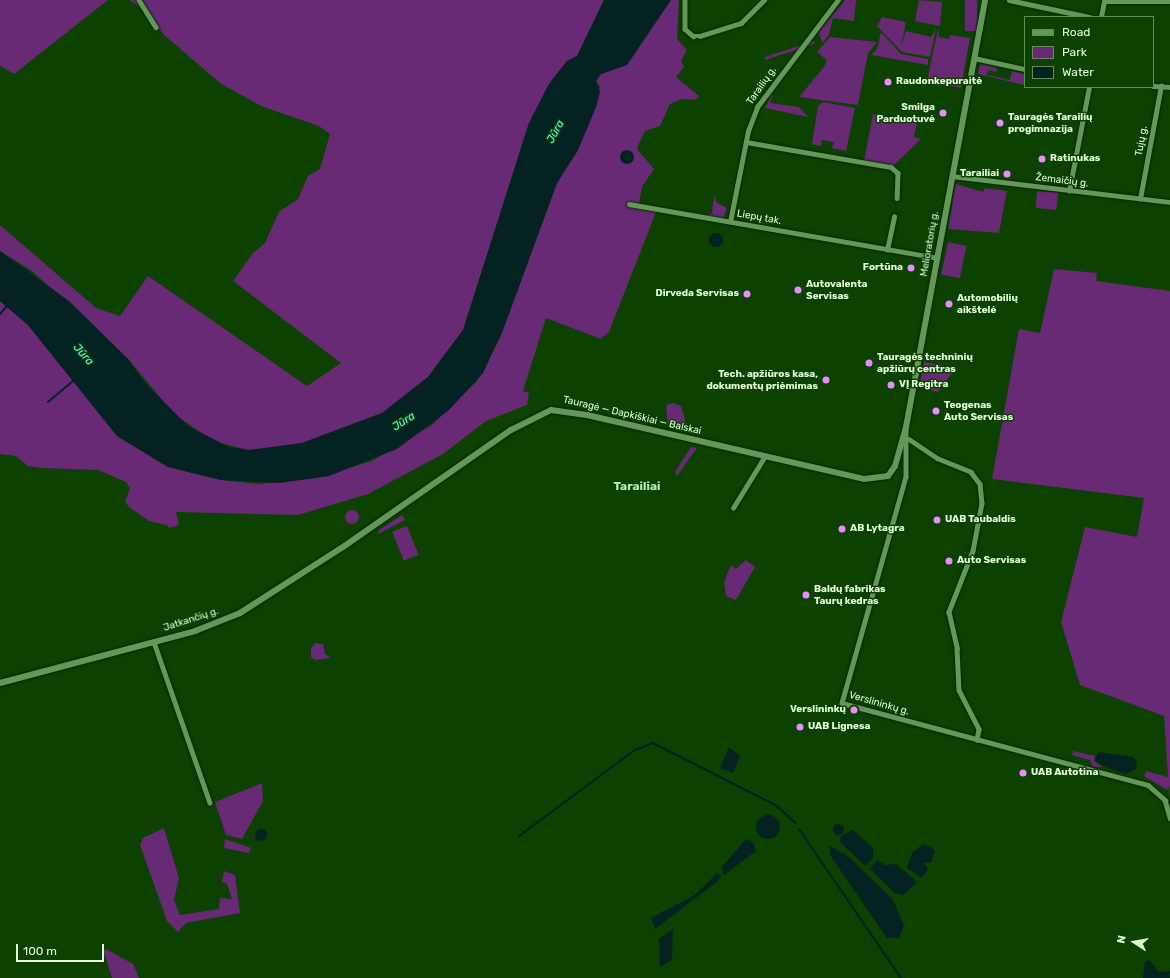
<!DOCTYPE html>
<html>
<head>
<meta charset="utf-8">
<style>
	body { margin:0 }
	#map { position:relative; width:1170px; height:978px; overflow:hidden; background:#0c4100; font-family:Rubik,sans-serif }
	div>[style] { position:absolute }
	.green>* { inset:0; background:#682975; transform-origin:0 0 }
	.round { border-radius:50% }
	.water>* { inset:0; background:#052223 }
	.stream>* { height:2px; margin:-1px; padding:0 1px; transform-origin:1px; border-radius:1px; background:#052223 }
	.roads { filter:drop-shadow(0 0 1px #092404) drop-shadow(0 0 1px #092404) }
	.street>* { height:4.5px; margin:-2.25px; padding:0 2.25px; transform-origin:2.25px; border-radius:2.25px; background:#639857 }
	.secondary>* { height:6px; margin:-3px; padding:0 3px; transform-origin:3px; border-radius:3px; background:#639857 }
	.dots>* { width:11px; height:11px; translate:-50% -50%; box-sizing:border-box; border:2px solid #0c4100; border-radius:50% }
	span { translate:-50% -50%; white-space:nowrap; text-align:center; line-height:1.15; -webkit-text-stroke:3px #0c4100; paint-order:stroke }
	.poi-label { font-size:10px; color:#e1fedb; font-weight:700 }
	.left { translate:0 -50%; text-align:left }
	.right { translate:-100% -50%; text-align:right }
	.street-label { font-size:10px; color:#e1fedb }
	.water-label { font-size:11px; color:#62edf4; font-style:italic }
	.quarter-label { font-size:12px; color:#b5eea9; font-weight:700 }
	.legend { position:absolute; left:1024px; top:16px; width:130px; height:72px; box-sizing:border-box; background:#0c4100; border:1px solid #618d58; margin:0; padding:5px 7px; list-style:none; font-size:12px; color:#e1fedb }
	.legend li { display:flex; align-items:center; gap:8px; height:20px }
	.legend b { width:20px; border:1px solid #618d58 }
	.north { position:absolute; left:1114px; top:922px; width:40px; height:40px; -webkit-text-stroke:3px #0c4100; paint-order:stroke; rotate:282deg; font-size:11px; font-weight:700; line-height:16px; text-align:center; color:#e1fedb }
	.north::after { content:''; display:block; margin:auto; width:14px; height:18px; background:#e1fedb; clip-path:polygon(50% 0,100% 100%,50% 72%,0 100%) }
	.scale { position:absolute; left:16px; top:944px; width:88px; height:18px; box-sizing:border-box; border:2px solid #e1fedb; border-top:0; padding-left:5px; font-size:12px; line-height:14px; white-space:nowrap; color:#e1fedb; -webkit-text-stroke:3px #0c4100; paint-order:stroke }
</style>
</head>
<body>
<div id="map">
	<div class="green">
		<i style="clip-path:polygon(0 0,108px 0,14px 74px,0 66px)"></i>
		<i style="clip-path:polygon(130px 0,604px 0,577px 56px,567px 61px,549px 84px,529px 123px,463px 330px,428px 377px,382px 413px,302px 443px,268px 449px,248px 450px,213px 441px,174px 414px,129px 360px,84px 318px,32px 271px,0 251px,0 225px,96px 308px,120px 316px,148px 276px,307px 386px,341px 363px,233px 281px,253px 253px,265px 243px,279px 212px,298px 199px,308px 176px,320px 169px,330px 134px,319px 126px,261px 106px,220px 83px,164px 35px,152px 18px)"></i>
		<i style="clip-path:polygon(671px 0,679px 0,677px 39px,687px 50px,681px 61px,684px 67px,676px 77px,699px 96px,695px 100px,682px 99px,670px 104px,660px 126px,645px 131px,639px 143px,637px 149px,654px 169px,642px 187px,638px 209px,656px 212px,609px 332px,601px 339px,546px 318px,523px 391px,529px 393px,527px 405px,486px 421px,443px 454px,368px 494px,298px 515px,176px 512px,179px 525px,169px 528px,167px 525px,149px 521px,129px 507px,125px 502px,130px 488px,126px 482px,98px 470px,43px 468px,28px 466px,16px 456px,0 454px,0 301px,28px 325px,117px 436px,168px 467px,221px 480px,259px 484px,317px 478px,372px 461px,432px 425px,477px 381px,500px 338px,557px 183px,578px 150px,590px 120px,600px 87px,596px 81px,601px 74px,627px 64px)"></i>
		<i style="clip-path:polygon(845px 0,856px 0,854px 21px,833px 18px,829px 35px,822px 43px,819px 32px)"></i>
		<i style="clip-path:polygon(919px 0,942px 2px,940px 26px,915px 21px)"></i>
		<i style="left:965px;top:0;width:12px;height:31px"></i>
		<i style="clip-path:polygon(882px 17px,906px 22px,901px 46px,906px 31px,931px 37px,936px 28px,930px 57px,902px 52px,877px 26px)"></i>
		<i style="clip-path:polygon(938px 29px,939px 37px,949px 39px,950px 35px,970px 38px,961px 88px,927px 81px)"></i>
		<i style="clip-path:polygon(881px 32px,901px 54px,928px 59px,928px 65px,871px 55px,877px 49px)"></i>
		<i style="clip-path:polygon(830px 37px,877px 42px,868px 53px,858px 105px,799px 97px,824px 67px,827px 60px,817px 52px)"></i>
		<i style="left:814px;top:41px;width:3px;height:52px;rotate:72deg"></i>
		<i style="clip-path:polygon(980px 64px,997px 68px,996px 72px,988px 70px,987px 75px,1010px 80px,1012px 71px,1024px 74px,1024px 85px,978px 74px)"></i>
		<i style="clip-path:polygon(774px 91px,770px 103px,799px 107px,808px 117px,765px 108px)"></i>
		<i style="clip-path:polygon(823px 102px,855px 108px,846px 151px,832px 148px,834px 142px,822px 140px,821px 146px,812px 144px,818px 106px)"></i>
		<i style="clip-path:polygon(873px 114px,917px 122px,914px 137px,921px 139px,893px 166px,864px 161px)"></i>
		<i style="clip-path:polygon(956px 184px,983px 192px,985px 188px,1007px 191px,999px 233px,948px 229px)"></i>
		<i style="left:1037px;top:191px;width:21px;height:17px;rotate:5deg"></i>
		<i style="clip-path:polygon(714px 195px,717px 203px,727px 208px,723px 219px,703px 215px,712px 214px)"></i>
		<i style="left:948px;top:242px;width:19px;height:33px;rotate:12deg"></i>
		<i style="clip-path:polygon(1054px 269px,1097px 273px,1096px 281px,1170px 291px,1170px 798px,1169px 785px,1167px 790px,1144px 776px,1146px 771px,1168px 777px,1164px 716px,1080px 685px,1061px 622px,1085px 527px,1137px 537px,1144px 498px,992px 479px,1019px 329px,1040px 333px)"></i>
		<i style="clip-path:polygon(924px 362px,942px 365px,941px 371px,952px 373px,938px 392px,919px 387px)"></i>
		<i style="clip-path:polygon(673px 403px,681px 406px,688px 430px,668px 426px,666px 405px)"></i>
		<i style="clip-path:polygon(691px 447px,697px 448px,677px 476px,675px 472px)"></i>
		<i class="round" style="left:345px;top:510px;width:14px;height:14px"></i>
		<i style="clip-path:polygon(402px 515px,405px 520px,378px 534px,379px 530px)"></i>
		<i style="left:407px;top:526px;width:31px;height:16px;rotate:68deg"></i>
		<i style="clip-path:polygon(746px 560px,755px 567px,736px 600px,726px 596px,724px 582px,731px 565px,736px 569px)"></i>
		<i style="clip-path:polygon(315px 643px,323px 644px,325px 654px,331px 658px,315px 660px,311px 657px,311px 648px)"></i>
		<i style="clip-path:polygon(1073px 751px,1095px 756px,1094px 761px,1102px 767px,1093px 767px,1090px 760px,1072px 755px)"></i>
		<i style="clip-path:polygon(262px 783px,263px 801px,242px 839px,226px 835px,215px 802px)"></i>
		<i style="clip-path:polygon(164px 828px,179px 878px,174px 900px,180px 915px,219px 909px,220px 898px,232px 899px,227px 884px,222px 882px,224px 871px,235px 875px,240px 913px,186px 923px,178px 932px,167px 921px,140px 845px,143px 838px)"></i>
		<i style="clip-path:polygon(225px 839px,251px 848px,249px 853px,224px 848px)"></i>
		<i style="clip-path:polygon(106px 949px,133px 964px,139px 978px,112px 978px,103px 950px)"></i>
	</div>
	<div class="water">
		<i style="clip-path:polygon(604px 0,671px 0,627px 65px,601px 74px,596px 81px,600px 92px,596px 107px,578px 150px,557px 183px,503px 330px,483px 373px,449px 410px,397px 449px,329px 476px,279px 483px,221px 480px,168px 467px,117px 436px,28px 325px,0 301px,0 251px,69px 301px,129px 360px,144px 382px,188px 426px,229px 447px,248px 450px,302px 443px,382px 413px,428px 377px,463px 330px,529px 123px,549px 84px,567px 61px,577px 56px)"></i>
		<i class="round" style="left:620px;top:150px;width:14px;height:14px"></i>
		<i class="round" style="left:709px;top:233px;width:14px;height:14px"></i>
		<i style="clip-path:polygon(729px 747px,740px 756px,733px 773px,720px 768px)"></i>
		<i style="clip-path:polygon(1098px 752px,1133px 757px,1137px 761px,1136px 769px,1126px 774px,1103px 766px,1095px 760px)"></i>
		<i class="round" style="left:756px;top:815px;width:24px;height:24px"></i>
		<i class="round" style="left:832.5px;top:823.5px;width:11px;height:11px"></i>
		<i class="round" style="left:255px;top:829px;width:12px;height:12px"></i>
		<i style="clip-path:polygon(853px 830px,873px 848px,873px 858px,865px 866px,840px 842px,841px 836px)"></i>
		<i style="clip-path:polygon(746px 839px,753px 842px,756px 851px,724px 875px,722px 867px)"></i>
		<i style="clip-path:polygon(923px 844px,935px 850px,931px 863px,924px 863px,928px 869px,922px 878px,907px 868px,912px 853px)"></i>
		<i style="clip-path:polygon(830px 846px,849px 857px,893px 900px,904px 925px,899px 938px,887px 938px,830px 855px)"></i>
		<i style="clip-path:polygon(877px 860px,885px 865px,896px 864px,917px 882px,903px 895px,895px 893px,870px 869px)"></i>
		<i style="clip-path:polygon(717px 873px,721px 876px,718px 881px,655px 929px,651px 918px,695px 895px)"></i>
		<i style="clip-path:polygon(673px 929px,672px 960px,660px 967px,659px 939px)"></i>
		<i style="clip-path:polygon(1149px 960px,1159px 972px,1170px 971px,1169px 978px,1143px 978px,1145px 962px)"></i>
	</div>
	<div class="stream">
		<i style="left:0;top:314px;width:11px;rotate:-49deg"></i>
		<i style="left:48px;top:402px;width:33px;rotate:-40deg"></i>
		<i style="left:799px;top:829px;width:181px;rotate:55.6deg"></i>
		<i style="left:519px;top:836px;width:144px;rotate:-36.6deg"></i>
		<i style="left:635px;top:750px;width:19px;rotate:-21deg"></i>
		<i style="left:653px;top:743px;width:139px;rotate:26.9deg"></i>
		<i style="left:777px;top:806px;width:25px;rotate:43deg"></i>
	</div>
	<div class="roads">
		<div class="street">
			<i style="left:139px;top:0;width:32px;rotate:58deg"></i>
			<i style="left:685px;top:0;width:29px;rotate:90deg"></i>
			<i style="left:685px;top:29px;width:11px;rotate:41deg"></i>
			<i style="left:693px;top:36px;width:7px"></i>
			<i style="left:700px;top:36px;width:43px;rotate:-17.6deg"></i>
			<i style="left:741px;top:23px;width:33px;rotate:-45deg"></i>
			<i style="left:1009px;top:0;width:83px;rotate:11.9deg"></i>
			<i style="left:1104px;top:2px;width:66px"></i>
			<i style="left:1101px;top:17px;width:16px;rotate:-79deg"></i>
			<i style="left:974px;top:58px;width:52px;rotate:12.2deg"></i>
			<i style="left:1153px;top:86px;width:17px;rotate:3deg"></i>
			<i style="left:746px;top:142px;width:147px;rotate:9.8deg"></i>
			<i style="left:891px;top:167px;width:9px;rotate:41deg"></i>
			<i style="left:898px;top:173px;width:25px;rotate:92deg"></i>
			<i style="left:952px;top:176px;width:220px;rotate:6.8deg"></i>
			<i style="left:1069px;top:191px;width:106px;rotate:-79.1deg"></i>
			<i style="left:1140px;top:199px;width:115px;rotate:-79.5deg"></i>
			<i style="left:629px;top:204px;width:313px;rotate:9.9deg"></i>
			<i style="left:730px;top:222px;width:93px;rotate:-78.8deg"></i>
			<i style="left:748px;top:131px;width:26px;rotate:-69deg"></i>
			<i style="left:757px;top:107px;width:134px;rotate:-52.9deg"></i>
			<i style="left:887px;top:250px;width:34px;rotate:-78deg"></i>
			<i style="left:906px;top:429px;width:48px;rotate:90deg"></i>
			<i style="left:906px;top:477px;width:235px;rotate:105.8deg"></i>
			<i style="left:842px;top:703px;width:317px;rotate:15deg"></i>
			<i style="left:1148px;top:785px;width:23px;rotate:41deg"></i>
			<i style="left:1165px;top:800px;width:19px;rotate:74deg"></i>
			<i style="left:909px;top:439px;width:34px;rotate:34deg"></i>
			<i style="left:937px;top:458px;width:37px;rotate:22deg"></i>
			<i style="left:971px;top:472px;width:15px;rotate:53deg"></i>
			<i style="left:980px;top:484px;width:19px;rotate:84deg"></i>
			<i style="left:982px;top:503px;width:49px;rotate:100.6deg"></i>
			<i style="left:973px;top:551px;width:66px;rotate:111.5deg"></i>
			<i style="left:949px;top:612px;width:37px;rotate:77deg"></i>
			<i style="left:957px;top:648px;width:42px;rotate:87.3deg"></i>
			<i style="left:959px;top:690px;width:44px;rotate:62.9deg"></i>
			<i style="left:979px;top:729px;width:11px;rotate:100deg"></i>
			<i style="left:733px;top:508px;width:61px;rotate:-58.4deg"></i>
			<i style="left:154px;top:642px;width:170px;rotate:70.8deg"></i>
		</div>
		<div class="secondary">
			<i style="left:0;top:683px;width:202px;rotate:-14.9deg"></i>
			<i style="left:195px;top:631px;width:48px;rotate:-21.8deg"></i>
			<i style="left:240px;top:613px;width:122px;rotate:-32.7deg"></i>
			<i style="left:343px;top:547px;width:205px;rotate:-34.9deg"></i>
			<i style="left:511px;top:430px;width:45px;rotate:-26.6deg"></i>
			<i style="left:551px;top:410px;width:36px;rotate:8deg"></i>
			<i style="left:587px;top:415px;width:284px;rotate:13deg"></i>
			<i style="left:864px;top:479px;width:24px;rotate:-7deg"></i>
			<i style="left:888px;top:476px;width:12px;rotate:-55deg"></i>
			<i style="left:895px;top:466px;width:41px;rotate:-74.2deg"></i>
			<i style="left:906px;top:427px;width:434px;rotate:-79.5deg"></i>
		</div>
	</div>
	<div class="dots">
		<i style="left:888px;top:82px;background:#e98dfe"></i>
		<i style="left:943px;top:113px;background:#e98dfe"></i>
		<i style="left:1000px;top:123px;background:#e98dfe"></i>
		<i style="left:1042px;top:159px;background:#e98dfe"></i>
		<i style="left:1007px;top:174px;background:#e98dfe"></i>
		<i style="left:911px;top:268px;background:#e98dfe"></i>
		<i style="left:798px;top:290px;background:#e98dfe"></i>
		<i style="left:747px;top:294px;background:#e98dfe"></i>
		<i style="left:949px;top:304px;background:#e98dfe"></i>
		<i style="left:869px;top:363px;background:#e98dfe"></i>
		<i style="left:826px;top:380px;background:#e98dfe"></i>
		<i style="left:891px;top:385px;background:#e98dfe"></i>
		<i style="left:936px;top:411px;background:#e98dfe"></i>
		<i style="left:937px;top:520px;background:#e98dfe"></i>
		<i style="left:842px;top:529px;background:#e98dfe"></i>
		<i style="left:949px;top:561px;background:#e98dfe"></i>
		<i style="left:806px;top:595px;background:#e98dfe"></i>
		<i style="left:854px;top:710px;background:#e98dfe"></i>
		<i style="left:800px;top:727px;background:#e98dfe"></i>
		<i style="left:1023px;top:773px;background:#e98dfe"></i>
	</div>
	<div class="poi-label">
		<span class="left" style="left:896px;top:82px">Raudonkepuraitė</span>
		<span class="right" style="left:935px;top:113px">Smilga<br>Parduotuvė</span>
		<span class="left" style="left:1008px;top:123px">Tauragės Tarailių<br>progimnazija</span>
		<span class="left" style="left:1050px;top:159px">Ratinukas</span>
		<span class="right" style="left:999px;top:174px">Tarailiai</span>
		<span class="right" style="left:903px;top:268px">Fortūna</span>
		<span class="left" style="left:806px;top:290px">Autovalenta<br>Servisas</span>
		<span class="right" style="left:739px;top:294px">Dirveda Servisas</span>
		<span class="left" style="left:957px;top:304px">Automobilių<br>aikštelė</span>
		<span class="left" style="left:877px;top:363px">Tauragės techninių<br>apžiūrų centras</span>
		<span class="right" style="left:818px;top:380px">Tech. apžiūros kasa,<br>dokumentų priėmimas</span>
		<span class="left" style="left:899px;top:385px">VĮ Regitra</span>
		<span class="left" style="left:944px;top:411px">Teogenas<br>Auto Servisas</span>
		<span class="left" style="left:945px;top:520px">UAB Taubaldis</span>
		<span class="left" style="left:850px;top:529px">AB Lytagra</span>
		<span class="left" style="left:957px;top:561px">Auto Servisas</span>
		<span class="left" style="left:814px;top:595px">Baldų fabrikas<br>Taurų kedras</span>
		<span class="right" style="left:846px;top:710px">Verslininkų</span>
		<span class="left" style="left:808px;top:727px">UAB Lignesa</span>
		<span class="left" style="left:1031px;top:773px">UAB Autotina</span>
	</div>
	<div class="street-label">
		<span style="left:762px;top:86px;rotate:-55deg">Tarailių g.</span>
		<span style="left:1142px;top:141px;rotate:-80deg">Tujų g.</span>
		<span style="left:1062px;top:181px;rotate:7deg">Žemaičių g.</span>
		<span style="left:759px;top:218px;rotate:10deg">Liepų tak.</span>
		<span style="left:930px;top:244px;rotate:-80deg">Melioratorių g.</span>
		<span style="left:632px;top:416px;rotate:13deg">Tauragė — Dapkiškiai — Balskai</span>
		<span style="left:191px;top:620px;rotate:-18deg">Jatkančių g.</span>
		<span style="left:879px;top:704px;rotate:16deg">Verslininkų g.</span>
	</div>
	<div class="water-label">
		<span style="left:556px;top:132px;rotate:-61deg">Jūra</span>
		<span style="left:83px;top:355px;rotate:49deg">Jūra</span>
		<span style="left:404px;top:422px;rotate:-33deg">Jūra</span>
	</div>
	<div class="quarter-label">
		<span style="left:637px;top:487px">Tarailiai</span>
	</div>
	<ul class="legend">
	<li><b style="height:5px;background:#639857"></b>Road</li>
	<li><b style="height:11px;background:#682975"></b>Park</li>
	<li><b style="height:11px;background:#052223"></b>Water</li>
	</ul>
	<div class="north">N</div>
	<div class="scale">100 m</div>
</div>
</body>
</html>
